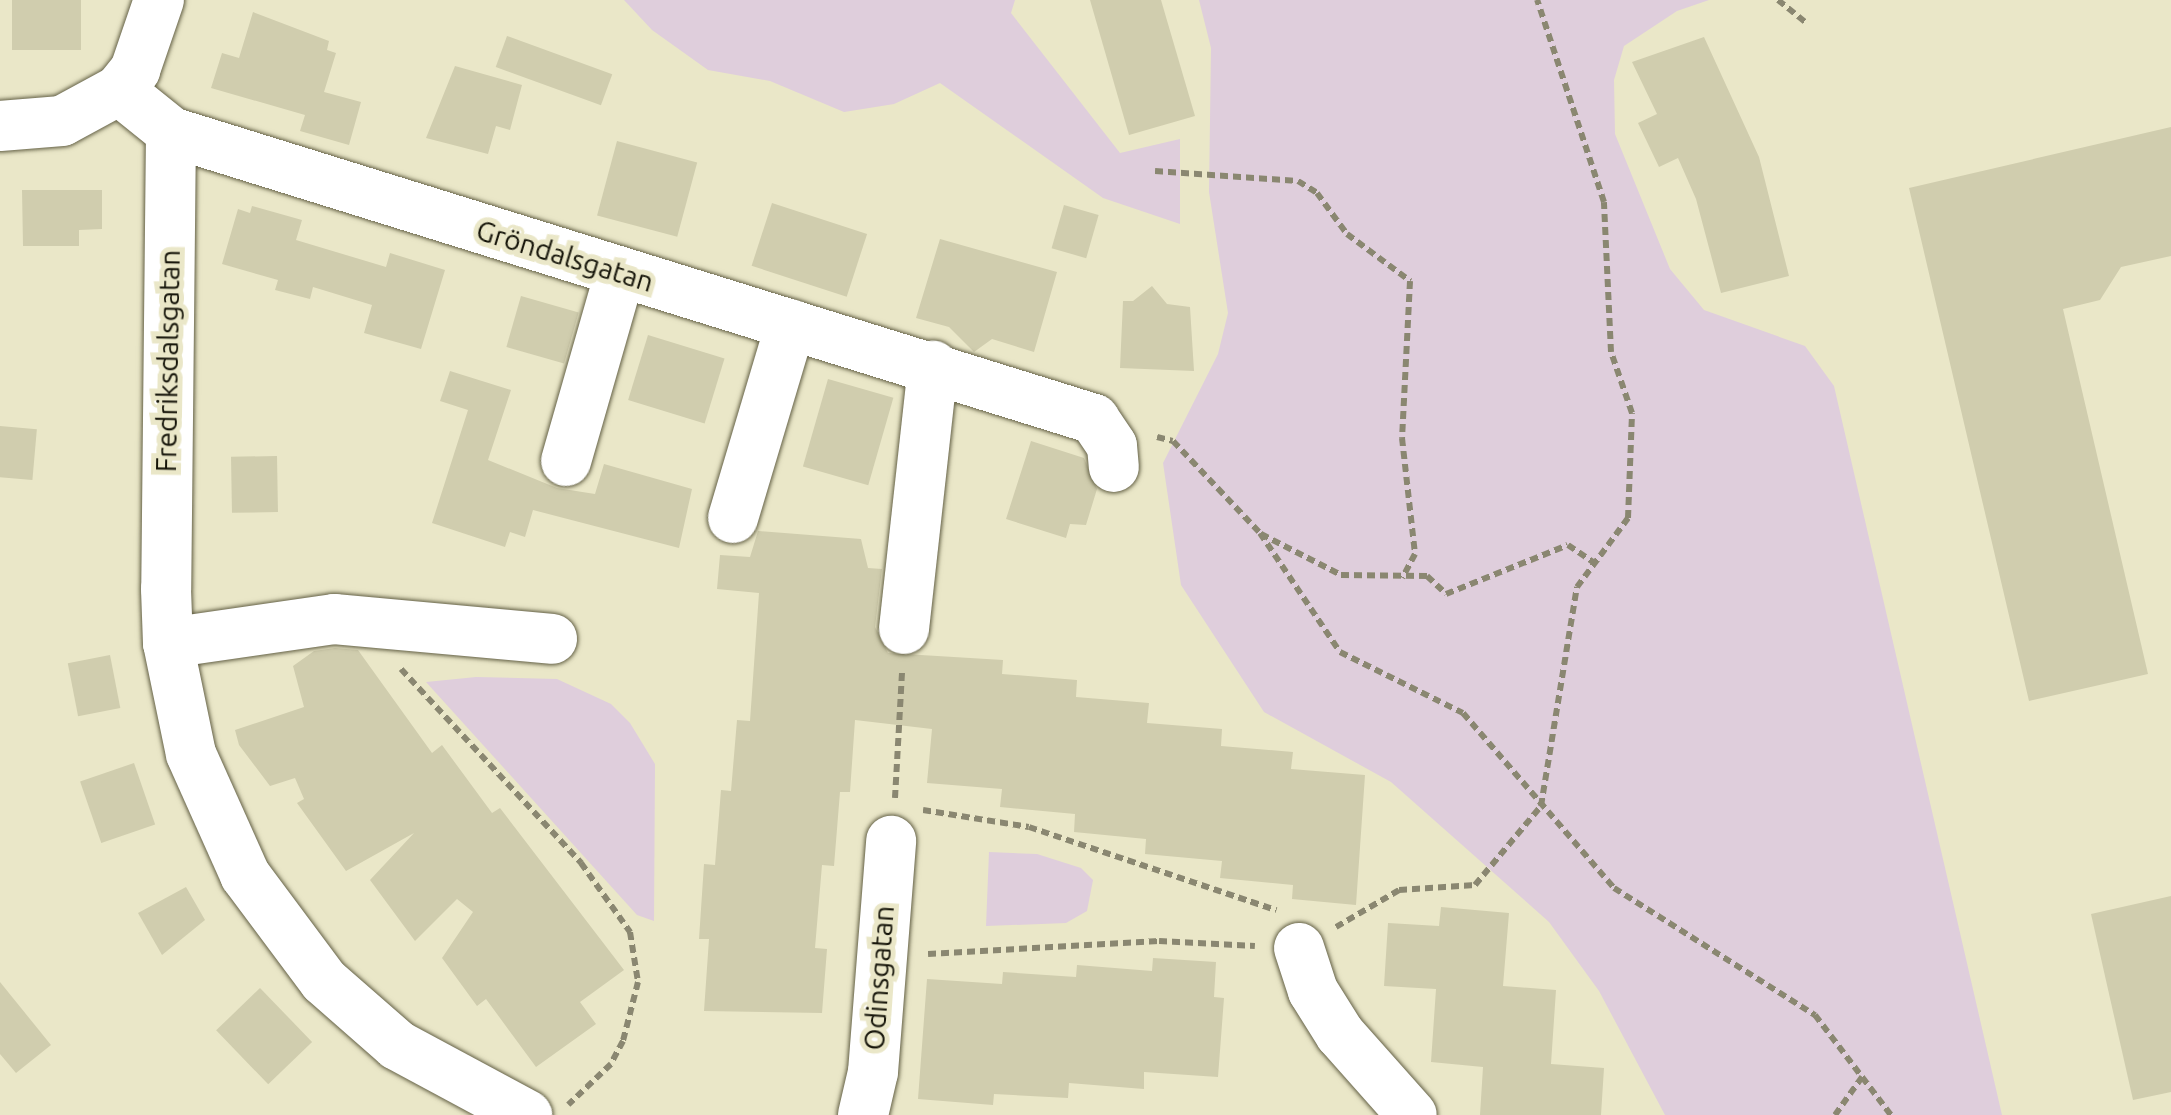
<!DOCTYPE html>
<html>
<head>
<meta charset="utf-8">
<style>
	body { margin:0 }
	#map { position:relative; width:2171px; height:1115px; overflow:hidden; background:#eae7c8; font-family:Ubuntu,sans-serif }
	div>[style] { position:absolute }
	.green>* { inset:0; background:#dfcedc }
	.building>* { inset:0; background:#d0cdae; transform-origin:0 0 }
	.path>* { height:6px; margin-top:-3px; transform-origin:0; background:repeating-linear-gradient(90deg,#8a8771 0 8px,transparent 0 13px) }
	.roads { filter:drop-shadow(0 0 2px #646146) drop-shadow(0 0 2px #646146) }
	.minor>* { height:50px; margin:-25px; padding:0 25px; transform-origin:25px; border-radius:25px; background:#fff }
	span { translate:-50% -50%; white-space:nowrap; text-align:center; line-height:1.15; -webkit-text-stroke:10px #eae7c8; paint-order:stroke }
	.street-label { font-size:28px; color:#151409 }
</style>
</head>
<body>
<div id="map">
	<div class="green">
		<i style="clip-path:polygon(624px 0,1015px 0,1011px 13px,1120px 153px,1180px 139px,1180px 224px,1103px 198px,940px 83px,894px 104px,844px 112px,770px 81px,708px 70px,652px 30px)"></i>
		<i style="clip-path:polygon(1199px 0,1709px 0,1677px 11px,1624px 46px,1614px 80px,1615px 134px,1670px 269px,1704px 310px,1805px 346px,1834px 386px,2002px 1115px,1665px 1115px,1599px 991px,1549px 922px,1391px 782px,1264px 712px,1181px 585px,1163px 463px,1218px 354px,1228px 313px,1209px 192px,1211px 48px)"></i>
		<i style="clip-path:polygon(476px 677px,557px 679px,611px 704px,630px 723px,655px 764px,654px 921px,637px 915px,426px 682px)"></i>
		<i style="clip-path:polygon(989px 852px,1037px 854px,1081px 868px,1093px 880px,1087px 911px,1066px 923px,986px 926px)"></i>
	</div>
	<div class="building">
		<i style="left:12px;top:0;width:69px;height:50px"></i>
		<i style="clip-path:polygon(1090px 0,1161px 0,1195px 116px,1129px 135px)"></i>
		<i style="clip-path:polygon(253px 12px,329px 41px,327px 50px,336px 53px,324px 92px,361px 102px,349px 145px,300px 131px,305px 115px,211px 88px,222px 53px,239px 58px)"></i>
		<i style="left:507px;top:36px;width:112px;height:33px;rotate:20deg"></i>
		<i style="clip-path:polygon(1704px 37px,1759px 157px,1789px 276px,1721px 293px,1696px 199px,1678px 158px,1659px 167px,1638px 123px,1657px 114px,1632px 62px)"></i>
		<i style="clip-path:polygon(455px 66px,522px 85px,510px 130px,496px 126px,488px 154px,426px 138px)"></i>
		<i style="clip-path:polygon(2171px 127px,2171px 256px,2121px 267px,2100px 300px,2063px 309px,2148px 674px,2029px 701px,1909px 188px)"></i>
		<i style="left:617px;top:141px;width:83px;height:77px;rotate:15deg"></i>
		<i style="clip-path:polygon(22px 190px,102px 190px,102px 229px,79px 230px,79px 246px,23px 246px)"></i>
		<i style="left:772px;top:203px;width:100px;height:66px;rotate:18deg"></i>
		<i style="left:1064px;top:205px;width:36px;height:45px;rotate:16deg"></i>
		<i style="clip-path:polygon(252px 206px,302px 220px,296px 240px,386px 267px,390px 253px,445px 270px,421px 349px,364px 333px,372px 305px,313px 287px,310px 299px,275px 290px,278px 280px,222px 264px,238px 209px,250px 213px)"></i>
		<i style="clip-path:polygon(940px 239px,1057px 272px,1034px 352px,992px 339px,974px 352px,949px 327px,916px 318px)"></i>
		<i style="clip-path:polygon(1152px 286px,1167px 304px,1190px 307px,1194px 371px,1120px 368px,1123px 301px,1133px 301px)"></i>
		<i style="left:521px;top:296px;width:60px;height:53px;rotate:16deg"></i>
		<i style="left:648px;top:335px;width:80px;height:68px;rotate:17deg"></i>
		<i style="clip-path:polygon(450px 371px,511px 390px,488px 460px,557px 488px,595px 494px,604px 464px,692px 489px,679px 548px,533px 510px,525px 537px,510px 532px,505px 547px,432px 523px,468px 410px,440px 401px)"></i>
		<i style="left:828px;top:379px;width:68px;height:91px;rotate:16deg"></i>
		<i style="left:0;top:426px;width:37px;height:51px;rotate:5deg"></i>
		<i style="clip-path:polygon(1031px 441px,1084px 458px,1097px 489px,1086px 525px,1070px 524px,1066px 538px,1006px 519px)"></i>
		<i style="left:277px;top:456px;width:56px;height:46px;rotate:89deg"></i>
		<i style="clip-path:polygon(758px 531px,861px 539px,868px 568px,882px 569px,875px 627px,888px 653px,1003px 660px,1002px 674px,1077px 680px,1076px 697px,1149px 703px,1147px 723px,1222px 729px,1221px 746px,1293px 752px,1291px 769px,1365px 775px,1356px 905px,1292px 899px,1293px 885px,1220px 878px,1222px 861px,1145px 854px,1146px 839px,1074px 832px,1075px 814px,1000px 807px,1002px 789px,927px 783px,932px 729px,855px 720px,850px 792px,840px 792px,834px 866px,822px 865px,815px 948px,827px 949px,822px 1013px,704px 1011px,709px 939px,699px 939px,704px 864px,715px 865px,721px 790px,731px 791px,737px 720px,750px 721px,759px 593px,717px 589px,720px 555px,750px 557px)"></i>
		<i style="clip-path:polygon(335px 648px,358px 650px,432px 753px,442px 745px,492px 813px,500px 808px,624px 970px,580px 1002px,596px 1024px,536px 1067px,486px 999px,477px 1006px,442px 958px,473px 912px,457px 899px,415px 941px,370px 880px,414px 833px,346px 871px,297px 803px,304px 799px,295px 778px,270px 786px,239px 745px,235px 730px,304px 707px,293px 666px,314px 651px)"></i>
		<i style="left:110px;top:655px;width:54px;height:43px;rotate:79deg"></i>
		<i style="left:134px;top:763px;width:65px;height:57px;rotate:71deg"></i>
		<i style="clip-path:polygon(186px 887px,205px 920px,162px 955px,138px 913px)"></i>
		<i style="clip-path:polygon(2171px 896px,2171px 1092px,2133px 1100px,2091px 914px)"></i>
		<i style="clip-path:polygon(1441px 907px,1509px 913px,1503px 986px,1556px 990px,1551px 1064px,1604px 1068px,1601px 1115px,1480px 1115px,1483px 1067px,1431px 1062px,1436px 989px,1384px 986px,1388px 923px,1439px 926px)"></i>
		<i style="clip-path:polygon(1153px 958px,1216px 962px,1214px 997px,1224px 998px,1218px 1077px,1144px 1072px,1144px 1089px,1069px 1083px,1068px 1098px,994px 1094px,993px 1105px,918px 1099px,927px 979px,1002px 984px,1003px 972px,1076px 977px,1077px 965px,1152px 971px)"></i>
		<i style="clip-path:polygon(0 982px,51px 1045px,16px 1073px,0 1054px)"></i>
		<i style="left:260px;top:988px;width:75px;height:61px;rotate:46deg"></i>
	</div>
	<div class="path">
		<i style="left:1778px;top:0;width:35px;rotate:39deg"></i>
		<i style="left:1155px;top:171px;width:143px;rotate:4deg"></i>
		<i style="left:1298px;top:181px;width:22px;rotate:32deg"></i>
		<i style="left:1317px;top:193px;width:51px;rotate:53.8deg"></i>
		<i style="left:1347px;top:234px;width:79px;rotate:36.7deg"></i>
		<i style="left:1410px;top:281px;width:157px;rotate:92.9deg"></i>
		<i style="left:1402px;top:438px;width:117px;rotate:83.6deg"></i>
		<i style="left:1415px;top:554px;width:27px;rotate:118deg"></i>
		<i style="left:1157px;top:437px;width:16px;rotate:14deg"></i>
		<i style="left:1173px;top:441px;width:127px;rotate:46.6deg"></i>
		<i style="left:1260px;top:533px;width:143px;rotate:56.1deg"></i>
		<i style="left:1340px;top:652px;width:137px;rotate:26.4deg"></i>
		<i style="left:1463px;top:713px;width:231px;rotate:49.2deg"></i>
		<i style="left:1614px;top:888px;width:238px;rotate:32.3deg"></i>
		<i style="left:1815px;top:1015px;width:126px;rotate:52.8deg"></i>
		<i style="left:1261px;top:534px;width:90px;rotate:27.1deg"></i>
		<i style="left:1341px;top:575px;width:86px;rotate:0.7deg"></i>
		<i style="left:1427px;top:576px;width:26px;rotate:43deg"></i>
		<i style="left:1446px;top:594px;width:131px;rotate:-21.9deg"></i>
		<i style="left:1568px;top:545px;width:32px;rotate:34deg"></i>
		<i style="left:401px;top:669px;width:265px;rotate:47.1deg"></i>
		<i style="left:581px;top:863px;width:85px;rotate:54.6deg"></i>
		<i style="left:630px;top:932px;width:51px;rotate:80.9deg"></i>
		<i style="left:638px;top:982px;width:61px;rotate:104.3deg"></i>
		<i style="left:623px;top:1041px;width:26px;rotate:118deg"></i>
		<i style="left:611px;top:1064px;width:59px;rotate:136.4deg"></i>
		<i style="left:895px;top:798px;width:127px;rotate:-86.8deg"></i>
		<i style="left:923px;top:810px;width:107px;rotate:9.1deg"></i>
		<i style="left:1029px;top:827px;width:261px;rotate:18.6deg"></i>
		<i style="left:1336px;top:927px;width:73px;rotate:-30.4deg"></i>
		<i style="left:1399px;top:890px;width:76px;rotate:-3.8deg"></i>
		<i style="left:1475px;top:885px;width:103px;rotate:-50.1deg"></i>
		<i style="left:1541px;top:806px;width:222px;rotate:-80.7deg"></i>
		<i style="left:1577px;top:587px;width:86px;rotate:-53.5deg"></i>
		<i style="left:1628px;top:518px;width:105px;rotate:-87.8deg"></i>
		<i style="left:1632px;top:413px;width:65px;rotate:-109deg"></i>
		<i style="left:1611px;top:352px;width:150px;rotate:-92.7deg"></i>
		<i style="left:1604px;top:202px;width:213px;rotate:-108.3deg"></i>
		<i style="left:928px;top:954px;width:231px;rotate:-3.2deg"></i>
		<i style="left:1159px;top:941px;width:96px;rotate:3deg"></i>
		<i style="left:1835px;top:1115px;width:47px;rotate:-54.6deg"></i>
	</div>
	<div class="roads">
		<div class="minor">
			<i style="left:119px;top:90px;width:67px;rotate:38.9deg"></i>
			<i style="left:171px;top:132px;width:967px;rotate:17.27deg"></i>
			<i style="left:1094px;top:419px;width:32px;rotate:56deg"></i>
			<i style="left:1112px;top:446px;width:21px;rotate:85deg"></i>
			<i style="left:0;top:126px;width:62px;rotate:-4.6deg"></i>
			<i style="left:62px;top:121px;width:65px;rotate:-28.5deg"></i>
			<i style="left:119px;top:90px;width:26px;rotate:-51deg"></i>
			<i style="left:135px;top:70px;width:74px;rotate:-71.1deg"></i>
			<i style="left:171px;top:132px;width:457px;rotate:90.6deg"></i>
			<i style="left:166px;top:589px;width:54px;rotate:87.9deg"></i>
			<i style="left:168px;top:643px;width:113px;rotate:78.3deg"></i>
			<i style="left:191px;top:754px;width:133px;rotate:65.9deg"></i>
			<i style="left:245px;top:875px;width:132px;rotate:53.3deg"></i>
			<i style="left:324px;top:981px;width:97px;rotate:41.2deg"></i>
			<i style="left:397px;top:1045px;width:148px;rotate:28.3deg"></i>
			<i style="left:566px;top:461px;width:196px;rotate:-74deg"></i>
			<i style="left:733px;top:518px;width:202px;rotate:-73.4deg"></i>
			<i style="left:904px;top:629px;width:265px;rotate:-83.7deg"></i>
			<i style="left:168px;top:643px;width:168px;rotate:-8.2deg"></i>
			<i style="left:334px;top:619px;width:219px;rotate:5.2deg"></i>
			<i style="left:1299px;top:948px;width:45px;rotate:72deg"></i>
			<i style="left:1313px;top:991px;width:51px;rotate:57.9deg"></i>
			<i style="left:1340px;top:1034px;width:108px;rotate:48.4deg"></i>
			<i style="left:863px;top:1115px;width:44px;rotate:-76.9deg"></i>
			<i style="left:873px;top:1072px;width:232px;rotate:-85.5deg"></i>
		</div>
	</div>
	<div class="street-label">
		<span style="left:565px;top:256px;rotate:17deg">Gröndalsgatan</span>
		<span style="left:168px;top:361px;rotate:-89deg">Fredriksdalsgatan</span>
		<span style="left:879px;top:978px;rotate:-86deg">Odinsgatan</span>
	</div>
</div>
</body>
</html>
